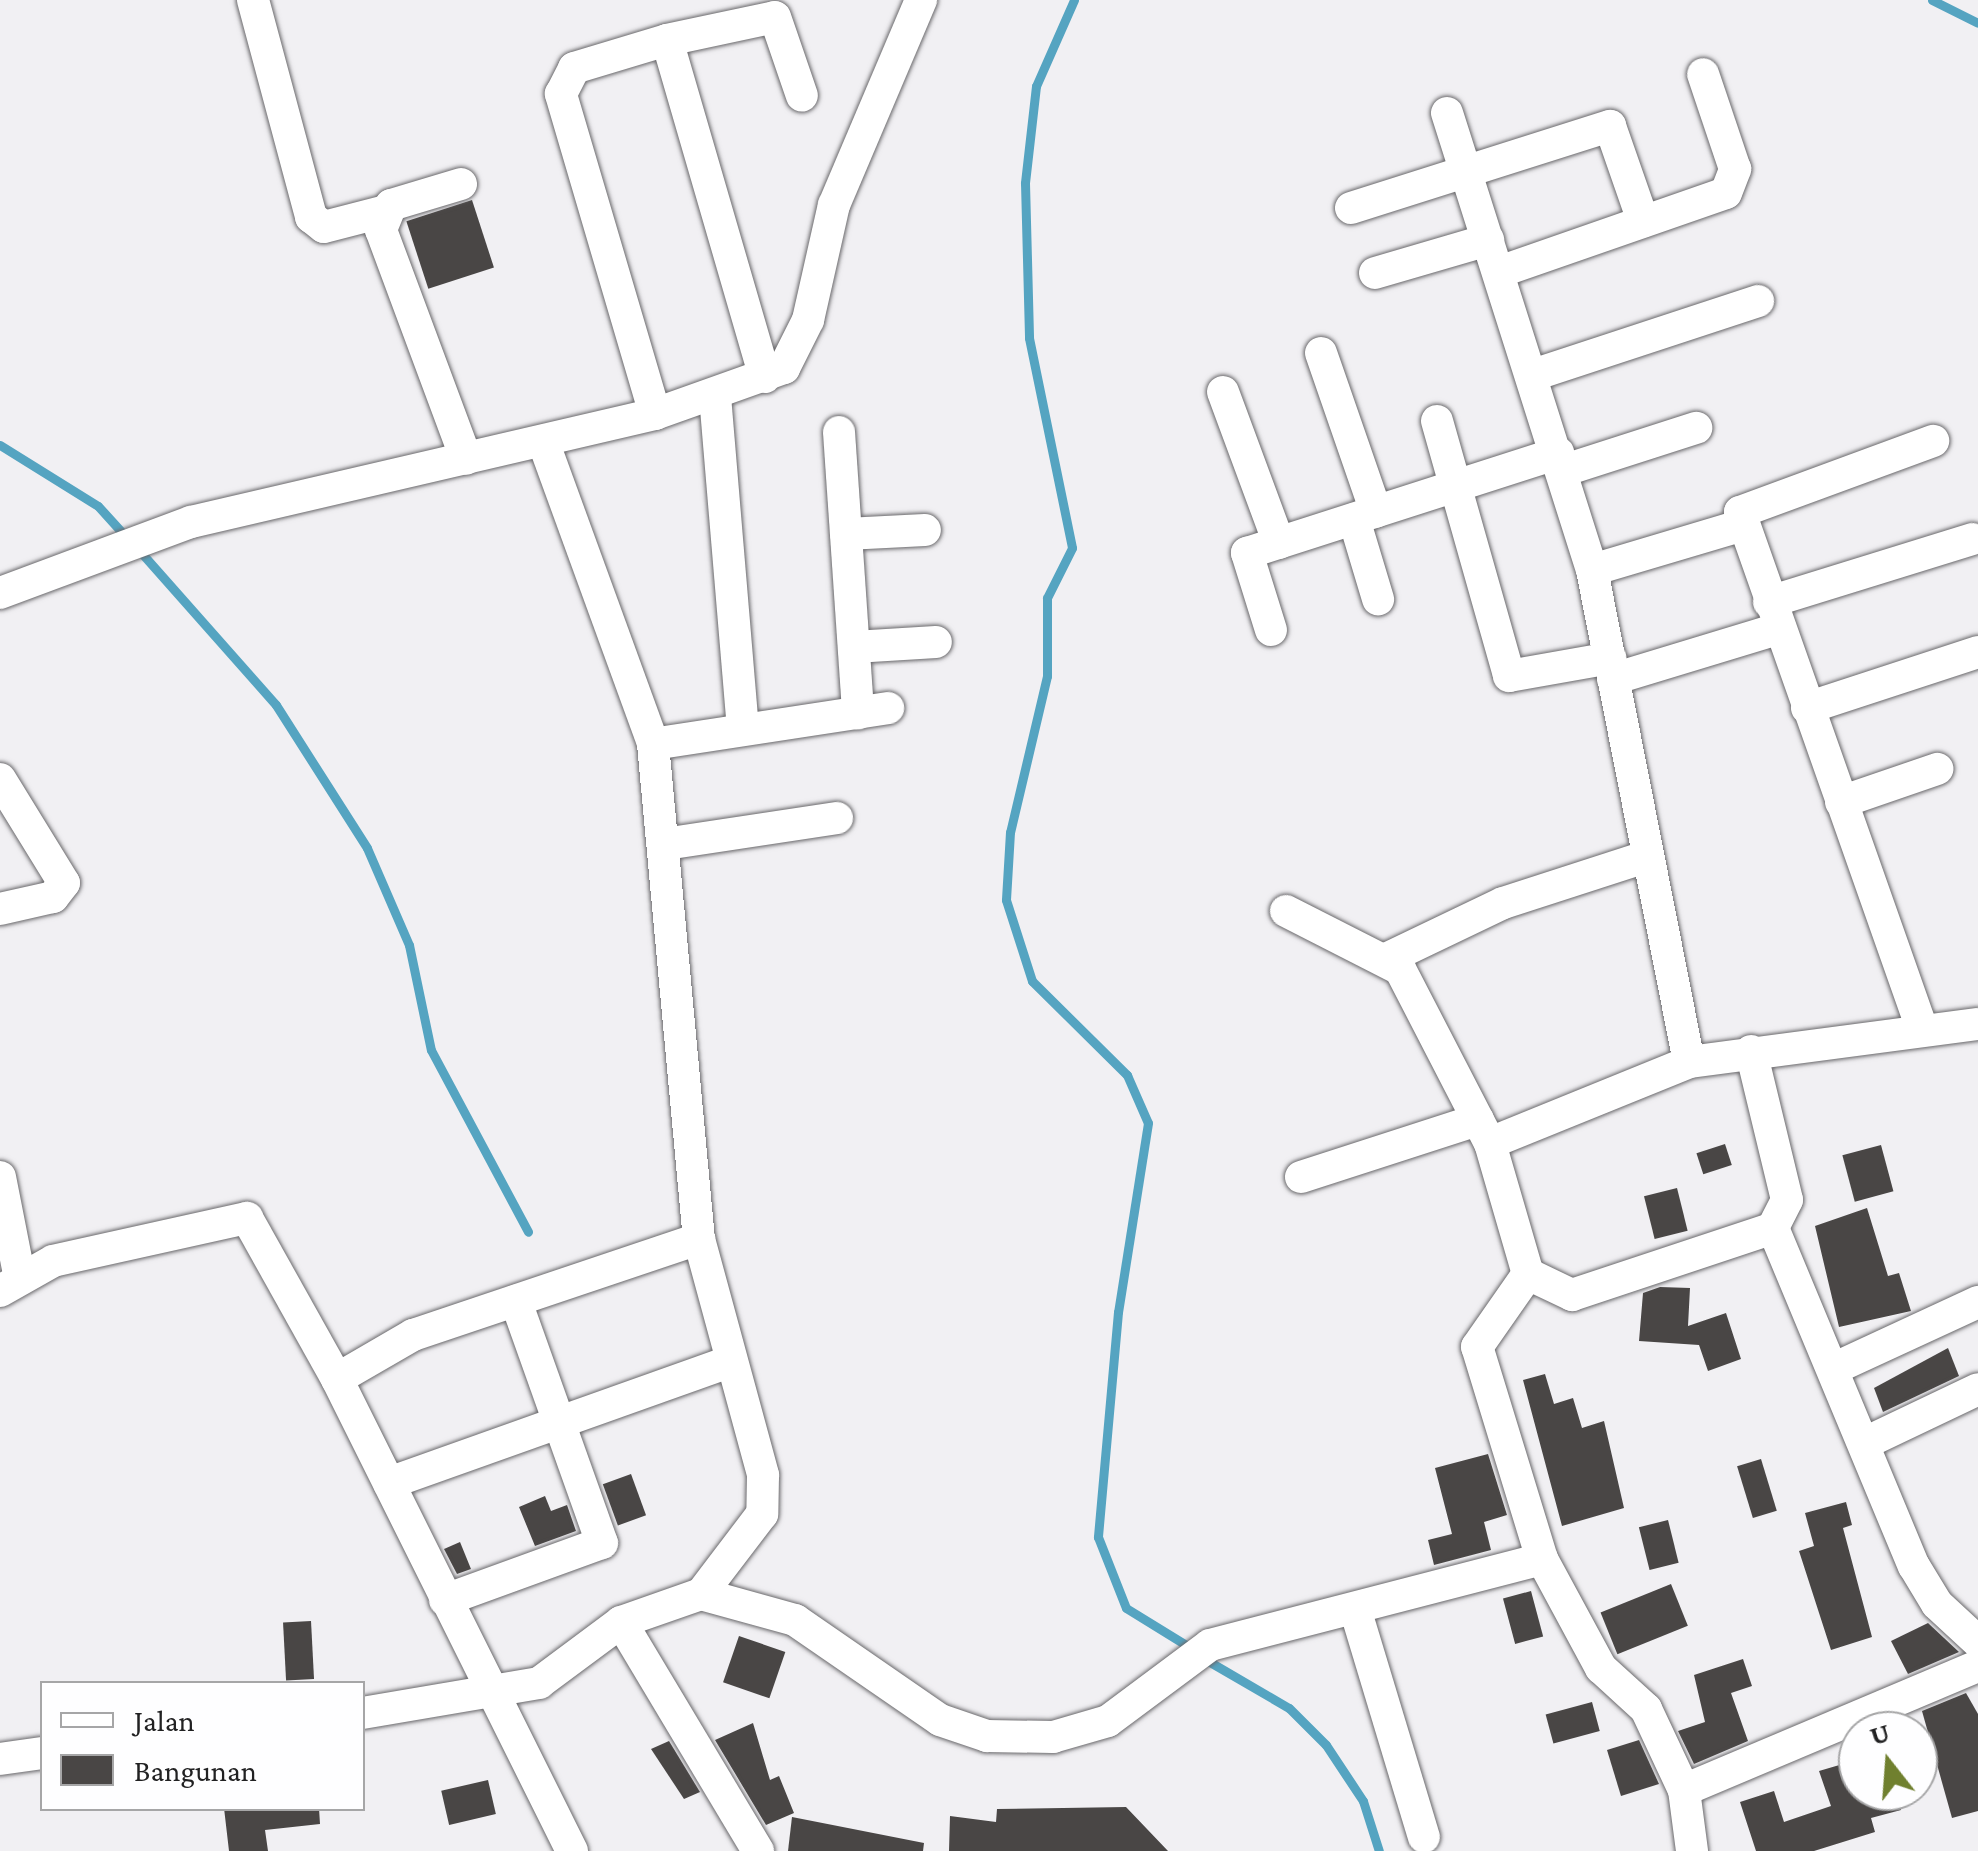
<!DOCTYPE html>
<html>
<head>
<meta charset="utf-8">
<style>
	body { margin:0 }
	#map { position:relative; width:1978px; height:1851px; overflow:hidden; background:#f1f0f3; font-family:"Crimson Pro",serif }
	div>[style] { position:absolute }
	.stream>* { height:9px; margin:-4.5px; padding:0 4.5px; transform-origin:4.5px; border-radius:4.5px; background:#55a4c1 }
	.building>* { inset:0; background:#494645; transform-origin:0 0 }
	.roads { filter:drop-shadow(0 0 2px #69686b) drop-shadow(0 0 2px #69686b) }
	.minor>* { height:32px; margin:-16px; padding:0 16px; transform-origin:16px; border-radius:16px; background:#fff }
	span { translate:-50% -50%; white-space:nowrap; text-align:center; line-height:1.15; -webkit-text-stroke:10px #fefeff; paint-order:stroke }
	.legend { position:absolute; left:40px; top:1681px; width:325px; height:130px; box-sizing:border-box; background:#fefeff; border:2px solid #a6a6a7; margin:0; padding:12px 18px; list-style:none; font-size:30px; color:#212122 }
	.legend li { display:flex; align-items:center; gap:20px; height:50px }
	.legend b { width:50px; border:2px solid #a6a6a7 }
	.north { position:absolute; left:1838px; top:1711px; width:100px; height:100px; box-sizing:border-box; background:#fefeff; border:2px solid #a6a6a7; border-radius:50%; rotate:343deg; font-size:28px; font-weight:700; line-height:40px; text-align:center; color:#212122 }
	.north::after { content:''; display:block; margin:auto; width:35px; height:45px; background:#70802f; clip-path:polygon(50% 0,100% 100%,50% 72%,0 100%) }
</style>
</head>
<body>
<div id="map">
	<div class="stream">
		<i style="left:1074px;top:0;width:94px;rotate:113.8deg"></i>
		<i style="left:1036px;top:86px;width:98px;rotate:96.5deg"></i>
		<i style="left:1025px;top:183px;width:155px;rotate:88.5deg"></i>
		<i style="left:1029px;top:338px;width:214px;rotate:78.4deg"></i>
		<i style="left:1072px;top:548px;width:56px;rotate:116.6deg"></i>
		<i style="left:1047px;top:598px;width:78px;rotate:90deg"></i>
		<i style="left:1047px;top:676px;width:160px;rotate:103.3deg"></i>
		<i style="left:1010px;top:832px;width:68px;rotate:93.4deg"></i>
		<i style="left:1006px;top:900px;width:85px;rotate:72.2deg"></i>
		<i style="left:1032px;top:981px;width:134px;rotate:44.7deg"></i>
		<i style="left:1127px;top:1075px;width:52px;rotate:66.4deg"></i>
		<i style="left:1148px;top:1123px;width:191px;rotate:99deg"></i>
		<i style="left:1118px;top:1312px;width:226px;rotate:95.1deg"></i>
		<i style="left:1098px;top:1537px;width:76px;rotate:68.5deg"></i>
		<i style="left:1126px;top:1608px;width:76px;rotate:31.6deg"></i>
		<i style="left:1932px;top:0;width:51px;rotate:26.6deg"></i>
		<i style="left:0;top:445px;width:115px;rotate:31.9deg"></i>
		<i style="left:98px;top:506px;width:43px;rotate:47.8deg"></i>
		<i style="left:138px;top:549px;width:208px;rotate:48.5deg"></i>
		<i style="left:276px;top:705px;width:169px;rotate:57.5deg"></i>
		<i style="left:367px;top:848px;width:106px;rotate:66.6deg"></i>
		<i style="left:409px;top:945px;width:107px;rotate:78.2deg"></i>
		<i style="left:431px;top:1050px;width:206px;rotate:61.9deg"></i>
		<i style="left:1203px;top:1658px;width:99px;rotate:30.2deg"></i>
		<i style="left:1289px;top:1708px;width:52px;rotate:45deg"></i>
		<i style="left:1326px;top:1745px;width:67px;rotate:56.5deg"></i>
		<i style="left:1363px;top:1801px;width:52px;rotate:72.3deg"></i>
	</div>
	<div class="building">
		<i style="left:472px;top:200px;width:71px;height:69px;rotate:72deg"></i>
		<i style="left:1725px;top:1144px;width:22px;height:30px;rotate:72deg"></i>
		<i style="left:1881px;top:1145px;width:48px;height:40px;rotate:75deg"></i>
		<i style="left:1677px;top:1188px;width:44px;height:34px;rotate:76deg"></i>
		<i style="clip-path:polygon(1867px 1208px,1888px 1276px,1899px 1273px,1911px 1311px,1839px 1327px,1815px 1226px)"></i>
		<i style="clip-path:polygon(1660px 1287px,1690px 1288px,1688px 1326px,1726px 1313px,1741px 1359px,1708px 1371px,1699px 1345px,1639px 1341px,1643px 1293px)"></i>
		<i style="clip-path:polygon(1948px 1348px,1959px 1376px,1883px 1412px,1874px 1388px)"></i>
		<i style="clip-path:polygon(1545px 1374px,1554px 1404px,1573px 1398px,1582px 1428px,1604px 1421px,1624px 1508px,1562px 1526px,1523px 1380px)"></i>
		<i style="clip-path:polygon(1488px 1454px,1507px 1515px,1484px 1522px,1491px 1550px,1434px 1565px,1428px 1540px,1452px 1534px,1435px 1468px)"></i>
		<i style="left:1761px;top:1459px;width:54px;height:25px;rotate:73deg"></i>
		<i style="left:631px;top:1474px;width:44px;height:30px;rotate:70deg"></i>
		<i style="clip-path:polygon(545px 1496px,551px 1511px,567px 1505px,576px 1531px,535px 1546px,519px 1507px)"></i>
		<i style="clip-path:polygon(1846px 1502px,1852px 1525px,1843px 1528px,1872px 1637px,1831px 1650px,1799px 1551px,1814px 1546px,1805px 1513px)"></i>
		<i style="left:1668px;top:1520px;width:44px;height:30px;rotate:76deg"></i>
		<i style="clip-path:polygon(460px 1542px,471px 1569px,457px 1574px,444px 1549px)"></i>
		<i style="left:1671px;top:1584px;width:45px;height:76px;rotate:68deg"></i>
		<i style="left:1531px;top:1591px;width:47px;height:29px;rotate:75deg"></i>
		<i style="left:311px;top:1621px;width:58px;height:28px;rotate:87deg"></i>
		<i style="clip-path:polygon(1928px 1623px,1959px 1652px,1908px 1674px,1891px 1641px)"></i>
		<i style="left:739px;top:1636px;width:49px;height:49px;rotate:19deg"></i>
		<i style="clip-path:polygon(1743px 1659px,1752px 1686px,1731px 1693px,1748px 1741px,1694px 1764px,1678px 1731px,1705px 1722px,1694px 1675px)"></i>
		<i style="clip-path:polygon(1966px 1693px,1978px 1714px,1978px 1811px,1952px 1818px,1922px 1711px)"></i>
		<i style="left:1592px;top:1702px;width:30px;height:48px;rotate:75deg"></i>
		<i style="clip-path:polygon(753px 1723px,770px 1780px,779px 1776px,794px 1813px,766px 1825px,715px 1740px)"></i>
		<i style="clip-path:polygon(1639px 1740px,1659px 1784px,1621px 1796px,1607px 1750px)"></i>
		<i style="clip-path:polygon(669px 1741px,700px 1792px,684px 1799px,651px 1749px)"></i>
		<i style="clip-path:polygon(1853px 1761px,1858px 1791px,1896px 1791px,1901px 1810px,1871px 1818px,1875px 1832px,1814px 1851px,1756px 1851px,1740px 1802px,1774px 1791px,1784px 1822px,1831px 1806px,1819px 1771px)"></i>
		<i style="left:488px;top:1780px;width:35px;height:48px;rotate:77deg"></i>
		<i style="clip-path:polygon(1126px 1807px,1168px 1851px,949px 1851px,950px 1816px,996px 1822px,997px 1809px)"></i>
		<i style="clip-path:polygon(224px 1808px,319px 1808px,320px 1824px,265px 1830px,268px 1851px,229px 1851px)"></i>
		<i style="clip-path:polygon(792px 1817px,924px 1843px,923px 1851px,788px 1851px)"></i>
	</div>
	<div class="roads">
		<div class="minor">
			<i style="left:253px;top:0;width:225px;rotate:75deg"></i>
			<i style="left:311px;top:217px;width:16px;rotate:38deg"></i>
			<i style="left:324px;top:227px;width:60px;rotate:-14.5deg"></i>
			<i style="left:667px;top:40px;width:110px;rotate:-12deg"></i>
			<i style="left:775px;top:17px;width:83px;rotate:71.1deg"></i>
			<i style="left:1447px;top:113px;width:479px;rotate:72.4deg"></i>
			<i style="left:1592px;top:570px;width:501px;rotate:78.85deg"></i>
			<i style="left:461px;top:184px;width:73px;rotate:163.3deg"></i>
			<i style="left:391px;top:205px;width:27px;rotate:112deg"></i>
			<i style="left:381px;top:230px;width:244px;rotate:69.6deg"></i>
			<i style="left:1351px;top:208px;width:272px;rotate:-17.6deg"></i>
			<i style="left:1610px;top:126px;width:101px;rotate:70.8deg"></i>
			<i style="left:1499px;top:272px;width:240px;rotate:-19.2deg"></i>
			<i style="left:1726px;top:193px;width:26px;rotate:-69deg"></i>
			<i style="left:1735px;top:169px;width:100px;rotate:-108.6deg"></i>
			<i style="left:1375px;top:273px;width:118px;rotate:-16.3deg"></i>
			<i style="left:1321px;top:353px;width:168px;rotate:70.9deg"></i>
			<i style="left:1533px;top:375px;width:237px;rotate:-18.2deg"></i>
			<i style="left:1223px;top:392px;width:161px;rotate:69.7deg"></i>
			<i style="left:715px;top:396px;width:333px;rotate:85.2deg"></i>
			<i style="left:655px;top:414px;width:334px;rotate:-106.4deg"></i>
			<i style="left:561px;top:94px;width:29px;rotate:-63deg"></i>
			<i style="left:574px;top:68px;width:97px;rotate:-16.8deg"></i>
			<i style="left:667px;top:40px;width:351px;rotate:73.8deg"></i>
			<i style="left:1437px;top:421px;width:265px;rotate:74.2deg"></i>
			<i style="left:1509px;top:676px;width:103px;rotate:-10.1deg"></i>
			<i style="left:839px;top:432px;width:282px;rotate:86.1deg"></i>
			<i style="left:543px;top:441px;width:322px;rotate:70deg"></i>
			<i style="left:653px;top:744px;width:497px;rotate:84.7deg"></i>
			<i style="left:699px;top:1239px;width:245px;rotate:74.8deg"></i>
			<i style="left:763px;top:1475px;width:39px;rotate:91deg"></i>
			<i style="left:762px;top:1514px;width:101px;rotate:127.3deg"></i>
			<i style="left:1565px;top:470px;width:138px;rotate:-17.8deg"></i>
			<i style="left:1354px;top:519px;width:84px;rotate:73.3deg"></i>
			<i style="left:846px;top:534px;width:79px;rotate:-2.9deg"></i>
			<i style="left:1592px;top:570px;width:158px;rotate:-16.6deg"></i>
			<i style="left:0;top:593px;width:204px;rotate:-20.4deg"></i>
			<i style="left:191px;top:522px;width:476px;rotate:-13.1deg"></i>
			<i style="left:655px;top:414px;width:137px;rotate:-19.6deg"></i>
			<i style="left:784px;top:368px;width:54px;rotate:-63.4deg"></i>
			<i style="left:808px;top:320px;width:118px;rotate:-77.3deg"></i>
			<i style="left:834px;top:205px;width:223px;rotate:-67deg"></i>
			<i style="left:1769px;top:602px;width:213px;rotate:-17.2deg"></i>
			<i style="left:1271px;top:630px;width:81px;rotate:-107.3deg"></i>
			<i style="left:1247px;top:553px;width:327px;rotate:-17.8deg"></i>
			<i style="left:854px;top:647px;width:82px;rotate:-3.5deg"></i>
			<i style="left:1613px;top:679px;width:172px;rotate:-16.9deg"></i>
			<i style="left:1807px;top:708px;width:180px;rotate:-18.1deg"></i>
			<i style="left:653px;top:744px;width:238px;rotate:-8.7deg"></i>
			<i style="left:0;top:779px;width:122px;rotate:58.4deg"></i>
			<i style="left:64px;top:883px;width:18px;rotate:128deg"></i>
			<i style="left:53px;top:897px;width:54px;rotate:167.2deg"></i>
			<i style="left:1841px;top:802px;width:102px;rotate:-19deg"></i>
			<i style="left:665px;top:844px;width:174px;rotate:-8.6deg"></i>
			<i style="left:1286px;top:911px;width:128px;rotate:27deg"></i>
			<i style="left:1400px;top:969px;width:196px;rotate:62.7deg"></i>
			<i style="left:1384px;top:960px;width:132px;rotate:-25.6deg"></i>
			<i style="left:1503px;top:903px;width:149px;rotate:-17.9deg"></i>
			<i style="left:1921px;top:1026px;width:545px;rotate:-109.4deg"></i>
			<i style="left:1740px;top:512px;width:206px;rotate:-20.2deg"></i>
			<i style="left:1751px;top:1051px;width:153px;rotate:76.4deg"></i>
			<i style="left:1787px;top:1200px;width:31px;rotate:117deg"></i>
			<i style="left:0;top:1177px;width:104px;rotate:78.9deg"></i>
			<i style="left:1301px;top:1177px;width:186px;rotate:-17.9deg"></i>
			<i style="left:1528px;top:1274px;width:49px;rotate:25.5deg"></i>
			<i style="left:1572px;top:1295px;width:212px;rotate:-18.4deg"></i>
			<i style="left:1773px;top:1228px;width:366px;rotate:67.4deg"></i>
			<i style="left:1914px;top:1566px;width:44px;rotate:58.8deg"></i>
			<i style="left:1937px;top:1604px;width:56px;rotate:42.8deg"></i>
			<i style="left:0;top:1291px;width:61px;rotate:-29.5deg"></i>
			<i style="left:53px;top:1261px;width:199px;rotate:-12.5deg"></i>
			<i style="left:247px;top:1218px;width:184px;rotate:60.8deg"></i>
			<i style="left:1833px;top:1369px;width:160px;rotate:-24.8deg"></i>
			<i style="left:1865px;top:1443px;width:125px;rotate:-25.5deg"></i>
			<i style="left:389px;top:1483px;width:363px;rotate:-19.6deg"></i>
			<i style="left:1542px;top:1559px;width:124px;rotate:61.6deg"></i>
			<i style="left:1601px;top:1668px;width:61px;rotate:42.3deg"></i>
			<i style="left:1646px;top:1709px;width:89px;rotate:64.9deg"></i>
			<i style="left:1684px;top:1790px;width:62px;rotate:82.5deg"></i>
			<i style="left:445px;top:1600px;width:167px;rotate:-20deg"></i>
			<i style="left:602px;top:1543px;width:257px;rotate:-109.6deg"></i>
			<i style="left:1356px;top:1612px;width:235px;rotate:73.2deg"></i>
			<i style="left:621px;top:1622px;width:267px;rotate:59.1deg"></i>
			<i style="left:362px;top:1713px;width:180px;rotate:-9.6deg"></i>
			<i style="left:539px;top:1683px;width:102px;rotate:-36.6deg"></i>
			<i style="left:621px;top:1622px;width:85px;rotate:-19.3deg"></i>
			<i style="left:701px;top:1594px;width:98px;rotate:15.5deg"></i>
			<i style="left:795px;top:1620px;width:176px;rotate:34.6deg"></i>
			<i style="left:940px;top:1720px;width:50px;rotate:18.8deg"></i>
			<i style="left:987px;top:1736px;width:66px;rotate:0.9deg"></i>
			<i style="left:1053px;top:1737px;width:57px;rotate:-16.2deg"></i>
			<i style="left:1108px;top:1721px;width:127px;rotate:-36.7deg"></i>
			<i style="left:1210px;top:1645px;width:343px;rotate:-14.5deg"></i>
			<i style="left:1542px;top:1559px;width:222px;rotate:-107deg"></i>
			<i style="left:1477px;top:1347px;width:89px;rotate:-55.1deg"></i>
			<i style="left:1528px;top:1274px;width:136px;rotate:-106.2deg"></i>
			<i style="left:1490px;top:1143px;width:215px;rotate:-22.1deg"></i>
			<i style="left:1689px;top:1062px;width:291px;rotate:-7.5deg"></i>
			<i style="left:0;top:1759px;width:42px;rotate:-8.1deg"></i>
			<i style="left:1684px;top:1790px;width:319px;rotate:-22.9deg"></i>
			<i style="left:572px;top:1851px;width:527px;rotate:-116.47deg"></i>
			<i style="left:337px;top:1379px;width:88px;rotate:-30.1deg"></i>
			<i style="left:413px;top:1335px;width:302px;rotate:-18.6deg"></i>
		</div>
	</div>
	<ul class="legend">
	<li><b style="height:12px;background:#fff"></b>Jalan</li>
	<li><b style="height:28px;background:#494645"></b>Bangunan</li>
	</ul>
	<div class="north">U</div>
</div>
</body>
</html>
